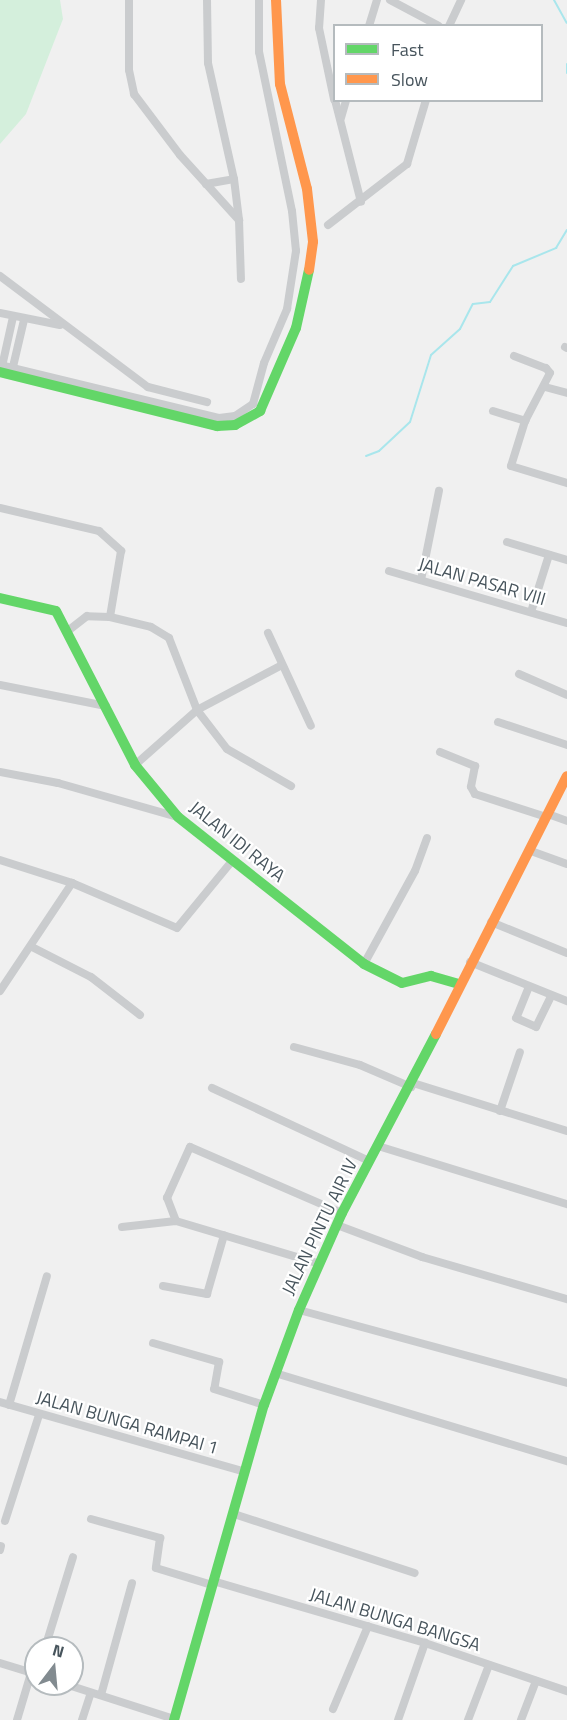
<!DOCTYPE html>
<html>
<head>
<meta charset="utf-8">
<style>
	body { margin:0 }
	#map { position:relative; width:567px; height:1720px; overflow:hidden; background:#f0f0f0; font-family:"Titillium Web",sans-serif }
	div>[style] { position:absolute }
	.green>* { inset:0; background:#d4efdc }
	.stream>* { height:2px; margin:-1px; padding:0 1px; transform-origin:1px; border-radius:1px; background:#a9e6ec }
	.street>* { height:8px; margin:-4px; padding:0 4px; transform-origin:4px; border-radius:4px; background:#caccce }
	.fast>* { height:10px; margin:-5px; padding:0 5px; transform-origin:5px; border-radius:5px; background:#63d668 }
	.slow>* { height:10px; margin:-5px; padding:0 5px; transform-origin:5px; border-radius:5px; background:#ff974d }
	span { translate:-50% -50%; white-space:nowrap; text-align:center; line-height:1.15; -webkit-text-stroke:4.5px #fff; paint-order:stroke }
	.street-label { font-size:18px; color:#47545c }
	.legend { position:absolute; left:333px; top:24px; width:210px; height:78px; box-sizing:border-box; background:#fff; border:2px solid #b5bbbe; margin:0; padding:8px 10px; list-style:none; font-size:18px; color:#47545c }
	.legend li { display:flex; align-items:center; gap:12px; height:30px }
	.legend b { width:30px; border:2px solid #b5bbbe }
	.north { position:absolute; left:24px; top:1636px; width:60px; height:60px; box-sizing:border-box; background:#fff; border:2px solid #b5bbbe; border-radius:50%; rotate:16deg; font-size:16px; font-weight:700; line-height:24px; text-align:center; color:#47545c }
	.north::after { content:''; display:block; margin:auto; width:21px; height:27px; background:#828b90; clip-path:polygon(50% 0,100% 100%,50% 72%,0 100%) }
</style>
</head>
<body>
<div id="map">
	<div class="green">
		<i style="clip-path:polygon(0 0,60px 0,63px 19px,26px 114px,0 144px)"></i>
	</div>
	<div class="stream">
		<i style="left:554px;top:0;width:26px;rotate:61deg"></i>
		<i style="left:567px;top:64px;width:9px;rotate:90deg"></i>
		<i style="left:366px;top:456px;width:14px;rotate:-21deg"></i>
		<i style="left:379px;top:451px;width:42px;rotate:-43.1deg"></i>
		<i style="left:410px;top:422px;width:70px;rotate:-72.6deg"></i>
		<i style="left:431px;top:355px;width:39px;rotate:-42deg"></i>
		<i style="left:460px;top:329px;width:28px;rotate:-63deg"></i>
		<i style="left:473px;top:304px;width:17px;rotate:-7deg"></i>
		<i style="left:490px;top:302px;width:43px;rotate:-57.4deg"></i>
		<i style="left:513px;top:266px;width:47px;rotate:-22.7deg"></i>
		<i style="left:556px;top:248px;width:21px;rotate:-59deg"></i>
	</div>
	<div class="street">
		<i style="left:129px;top:0;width:70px;rotate:90deg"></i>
		<i style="left:129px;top:70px;width:25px;rotate:78deg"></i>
		<i style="left:134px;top:94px;width:76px;rotate:53deg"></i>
		<i style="left:180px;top:155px;width:88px;rotate:47.8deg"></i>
		<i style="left:239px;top:220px;width:59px;rotate:88.1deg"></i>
		<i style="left:207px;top:0;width:63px;rotate:89.1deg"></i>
		<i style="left:208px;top:63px;width:119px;rotate:77.4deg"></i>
		<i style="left:234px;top:179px;width:41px;rotate:83deg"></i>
		<i style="left:321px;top:0;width:28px;rotate:94deg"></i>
		<i style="left:319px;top:28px;width:73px;rotate:78.1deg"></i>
		<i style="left:390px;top:0;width:55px;rotate:28deg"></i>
		<i style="left:369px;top:26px;width:27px;rotate:-73deg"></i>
		<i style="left:449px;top:26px;width:29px;rotate:-65deg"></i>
		<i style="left:335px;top:100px;width:105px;rotate:75.7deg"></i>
		<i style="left:341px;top:118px;width:19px;rotate:-74deg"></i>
		<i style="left:206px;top:184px;width:28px;rotate:-10deg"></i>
		<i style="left:328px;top:225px;width:100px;rotate:-37.7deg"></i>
		<i style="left:407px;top:164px;width:67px;rotate:-73.5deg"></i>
		<i style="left:0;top:276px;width:185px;rotate:36.9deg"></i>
		<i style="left:148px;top:387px;width:61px;rotate:14.3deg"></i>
		<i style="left:0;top:313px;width:61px;rotate:11.3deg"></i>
		<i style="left:565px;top:347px;width:2px;rotate:27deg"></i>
		<i style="left:514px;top:356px;width:34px;rotate:21deg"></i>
		<i style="left:546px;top:368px;width:6px;rotate:51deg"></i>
		<i style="left:550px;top:373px;width:54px;rotate:117.5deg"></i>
		<i style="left:525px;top:421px;width:47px;rotate:107.3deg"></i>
		<i style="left:511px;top:466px;width:59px;rotate:16.9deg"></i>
		<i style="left:0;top:365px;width:225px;rotate:13.6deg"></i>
		<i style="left:219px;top:418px;width:16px;rotate:-7deg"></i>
		<i style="left:235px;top:416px;width:22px;rotate:-34deg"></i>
		<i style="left:253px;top:404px;width:42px;rotate:-75deg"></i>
		<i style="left:264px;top:363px;width:59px;rotate:-66.9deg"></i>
		<i style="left:287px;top:309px;width:59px;rotate:-81.2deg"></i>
		<i style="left:296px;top:251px;width:40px;rotate:-95.7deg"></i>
		<i style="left:292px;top:211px;width:162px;rotate:-101.7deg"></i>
		<i style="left:259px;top:52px;width:52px;rotate:-90deg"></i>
		<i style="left:1px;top:371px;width:55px;rotate:-77.5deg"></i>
		<i style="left:12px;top:371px;width:52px;rotate:-76.8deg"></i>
		<i style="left:545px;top:387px;width:23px;rotate:15deg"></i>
		<i style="left:493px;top:411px;width:34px;rotate:17deg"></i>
		<i style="left:0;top:508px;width:102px;rotate:13.1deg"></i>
		<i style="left:99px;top:531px;width:30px;rotate:42deg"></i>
		<i style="left:121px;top:551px;width:67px;rotate:99.5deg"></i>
		<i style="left:110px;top:617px;width:23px;rotate:-178deg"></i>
		<i style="left:87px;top:616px;width:24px;rotate:142deg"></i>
		<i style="left:507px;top:542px;width:63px;rotate:16.7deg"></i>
		<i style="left:389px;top:571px;width:185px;rotate:16.3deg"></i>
		<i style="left:421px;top:580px;width:91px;rotate:-78.6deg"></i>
		<i style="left:531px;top:612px;width:60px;rotate:-72.5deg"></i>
		<i style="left:110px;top:617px;width:42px;rotate:13.7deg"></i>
		<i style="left:151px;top:627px;width:21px;rotate:31deg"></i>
		<i style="left:169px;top:638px;width:77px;rotate:68.7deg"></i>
		<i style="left:197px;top:710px;width:49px;rotate:52.4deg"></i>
		<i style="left:227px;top:749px;width:74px;rotate:30deg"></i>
		<i style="left:268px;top:633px;width:102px;rotate:65.2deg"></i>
		<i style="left:519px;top:674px;width:52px;rotate:23.6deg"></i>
		<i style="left:0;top:685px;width:108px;rotate:11.2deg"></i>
		<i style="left:498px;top:722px;width:73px;rotate:18.4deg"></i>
		<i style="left:440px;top:752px;width:38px;rotate:22deg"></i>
		<i style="left:475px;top:766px;width:21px;rotate:101deg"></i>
		<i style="left:471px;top:787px;width:8px;rotate:60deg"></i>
		<i style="left:475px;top:794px;width:75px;rotate:17.9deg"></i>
		<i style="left:135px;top:765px;width:83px;rotate:-41.6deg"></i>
		<i style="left:197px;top:710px;width:94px;rotate:-27.9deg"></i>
		<i style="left:0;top:772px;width:59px;rotate:10.7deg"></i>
		<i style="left:58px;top:783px;width:125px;rotate:15.8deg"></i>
		<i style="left:548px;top:814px;width:20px;rotate:20deg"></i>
		<i style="left:531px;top:851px;width:38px;rotate:20deg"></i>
		<i style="left:0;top:860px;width:76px;rotate:17.7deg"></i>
		<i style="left:72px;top:883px;width:114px;rotate:23.2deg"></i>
		<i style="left:177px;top:928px;width:87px;rotate:-50.6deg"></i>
		<i style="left:491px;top:922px;width:82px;rotate:22.2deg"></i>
		<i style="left:32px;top:947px;width:66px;rotate:27deg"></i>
		<i style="left:91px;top:977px;width:62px;rotate:37.8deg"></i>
		<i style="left:470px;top:962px;width:105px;rotate:21.9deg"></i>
		<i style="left:364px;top:964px;width:106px;rotate:-61.3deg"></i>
		<i style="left:415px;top:871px;width:35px;rotate:-70deg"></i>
		<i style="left:528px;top:989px;width:31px;rotate:112deg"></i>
		<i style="left:516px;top:1018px;width:22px;rotate:24deg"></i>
		<i style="left:536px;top:1027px;width:34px;rotate:-64deg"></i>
		<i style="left:0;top:991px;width:130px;rotate:-56.3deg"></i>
		<i style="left:294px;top:1047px;width:68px;rotate:15.3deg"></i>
		<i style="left:360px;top:1065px;width:56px;rotate:23.3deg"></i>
		<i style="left:413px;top:1083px;width:161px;rotate:17.3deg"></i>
		<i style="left:212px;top:1088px;width:173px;rotate:24.9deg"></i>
		<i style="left:500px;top:1111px;width:62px;rotate:-71.3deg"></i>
		<i style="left:378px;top:1146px;width:198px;rotate:17.1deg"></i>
		<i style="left:176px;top:1221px;width:25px;rotate:-111deg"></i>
		<i style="left:167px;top:1198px;width:56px;rotate:-65.7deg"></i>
		<i style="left:190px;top:1147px;width:166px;rotate:23.5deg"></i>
		<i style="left:337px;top:1225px;width:91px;rotate:20.6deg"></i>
		<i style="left:422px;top:1257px;width:151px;rotate:16.2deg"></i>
		<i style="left:122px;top:1227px;width:54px;rotate:-6.3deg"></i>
		<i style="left:176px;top:1221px;width:150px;rotate:16.6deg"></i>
		<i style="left:163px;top:1286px;width:45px;rotate:10.3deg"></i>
		<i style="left:207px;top:1294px;width:61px;rotate:-73.9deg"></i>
		<i style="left:299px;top:1310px;width:278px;rotate:15.2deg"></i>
		<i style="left:153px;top:1343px;width:69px;rotate:16.1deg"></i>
		<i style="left:219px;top:1362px;width:27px;rotate:100deg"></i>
		<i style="left:214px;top:1389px;width:52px;rotate:17.7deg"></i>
		<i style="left:275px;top:1373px;width:305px;rotate:16.8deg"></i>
		<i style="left:0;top:1402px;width:255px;rotate:15.9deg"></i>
		<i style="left:9px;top:1405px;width:134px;rotate:-73.6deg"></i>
		<i style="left:234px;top:1514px;width:190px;rotate:18.1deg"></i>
		<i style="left:91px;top:1519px;width:72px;rotate:15.4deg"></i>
		<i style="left:160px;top:1538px;width:30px;rotate:98deg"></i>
		<i style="left:156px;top:1568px;width:59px;rotate:16.9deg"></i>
		<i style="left:5px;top:1521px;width:111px;rotate:-72.2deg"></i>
		<i style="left:0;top:1550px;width:4px;rotate:-76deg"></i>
		<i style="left:213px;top:1581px;width:221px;rotate:16.3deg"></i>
		<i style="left:425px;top:1643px;width:150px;rotate:18.7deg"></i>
		<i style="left:45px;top:1648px;width:95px;rotate:-72.9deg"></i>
		<i style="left:0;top:1663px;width:37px;rotate:17deg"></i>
		<i style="left:65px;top:1684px;width:114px;rotate:17.8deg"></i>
		<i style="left:101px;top:1695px;width:116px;rotate:-74.5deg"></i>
		<i style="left:333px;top:1709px;width:90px;rotate:-67.1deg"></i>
		<i style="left:17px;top:1720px;width:49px;rotate:-73.4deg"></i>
		<i style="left:82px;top:1720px;width:28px;rotate:-72deg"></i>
		<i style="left:398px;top:1720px;width:82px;rotate:-70.7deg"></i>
		<i style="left:468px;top:1720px;width:59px;rotate:-69.1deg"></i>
		<i style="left:521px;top:1720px;width:42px;rotate:-69deg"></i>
	</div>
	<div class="fast">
		<i style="left:0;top:372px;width:224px;rotate:14deg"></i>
		<i style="left:217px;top:426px;width:18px;rotate:-3deg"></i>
		<i style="left:235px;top:425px;width:29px;rotate:-29deg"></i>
		<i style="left:260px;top:411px;width:90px;rotate:-66.6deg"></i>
		<i style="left:296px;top:328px;width:59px;rotate:-77.4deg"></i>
		<i style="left:0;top:598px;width:57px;rotate:13.1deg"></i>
		<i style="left:56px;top:611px;width:173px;rotate:62.8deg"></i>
		<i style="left:135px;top:765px;width:67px;rotate:50.4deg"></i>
		<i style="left:178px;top:817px;width:237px;rotate:38.3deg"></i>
		<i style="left:364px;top:964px;width:42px;rotate:26.6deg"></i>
		<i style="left:402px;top:983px;width:30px;rotate:-14deg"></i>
		<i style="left:431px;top:976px;width:29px;rotate:16deg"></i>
		<i style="left:174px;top:1720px;width:328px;rotate:-74.1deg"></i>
		<i style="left:264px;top:1405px;width:101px;rotate:-69.8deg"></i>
		<i style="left:299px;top:1310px;width:106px;rotate:-66.1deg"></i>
		<i style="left:342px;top:1213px;width:202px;rotate:-62.3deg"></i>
	</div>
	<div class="slow">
		<i style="left:276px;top:0;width:84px;rotate:87.3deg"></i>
		<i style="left:280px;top:84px;width:108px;rotate:75.6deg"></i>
		<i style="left:307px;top:189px;width:53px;rotate:83.5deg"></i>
		<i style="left:313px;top:242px;width:28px;rotate:98deg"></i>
		<i style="left:436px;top:1034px;width:289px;rotate:-63.1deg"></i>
	</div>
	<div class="street-label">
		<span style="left:482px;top:582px;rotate:16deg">JALAN PASAR VIII</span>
		<span style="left:237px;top:842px;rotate:39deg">JALAN IDI RAYA</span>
		<span style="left:320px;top:1227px;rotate:-64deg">JALAN PINTU AIR IV</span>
		<span style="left:127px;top:1423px;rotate:16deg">JALAN BUNGA RAMPAI 1</span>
		<span style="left:395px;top:1620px;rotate:17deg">JALAN BUNGA BANGSA</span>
	</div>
	<ul class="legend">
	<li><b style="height:8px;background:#63d668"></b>Fast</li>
	<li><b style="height:8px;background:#ff974d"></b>Slow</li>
	</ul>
	<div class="north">N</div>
</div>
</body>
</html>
